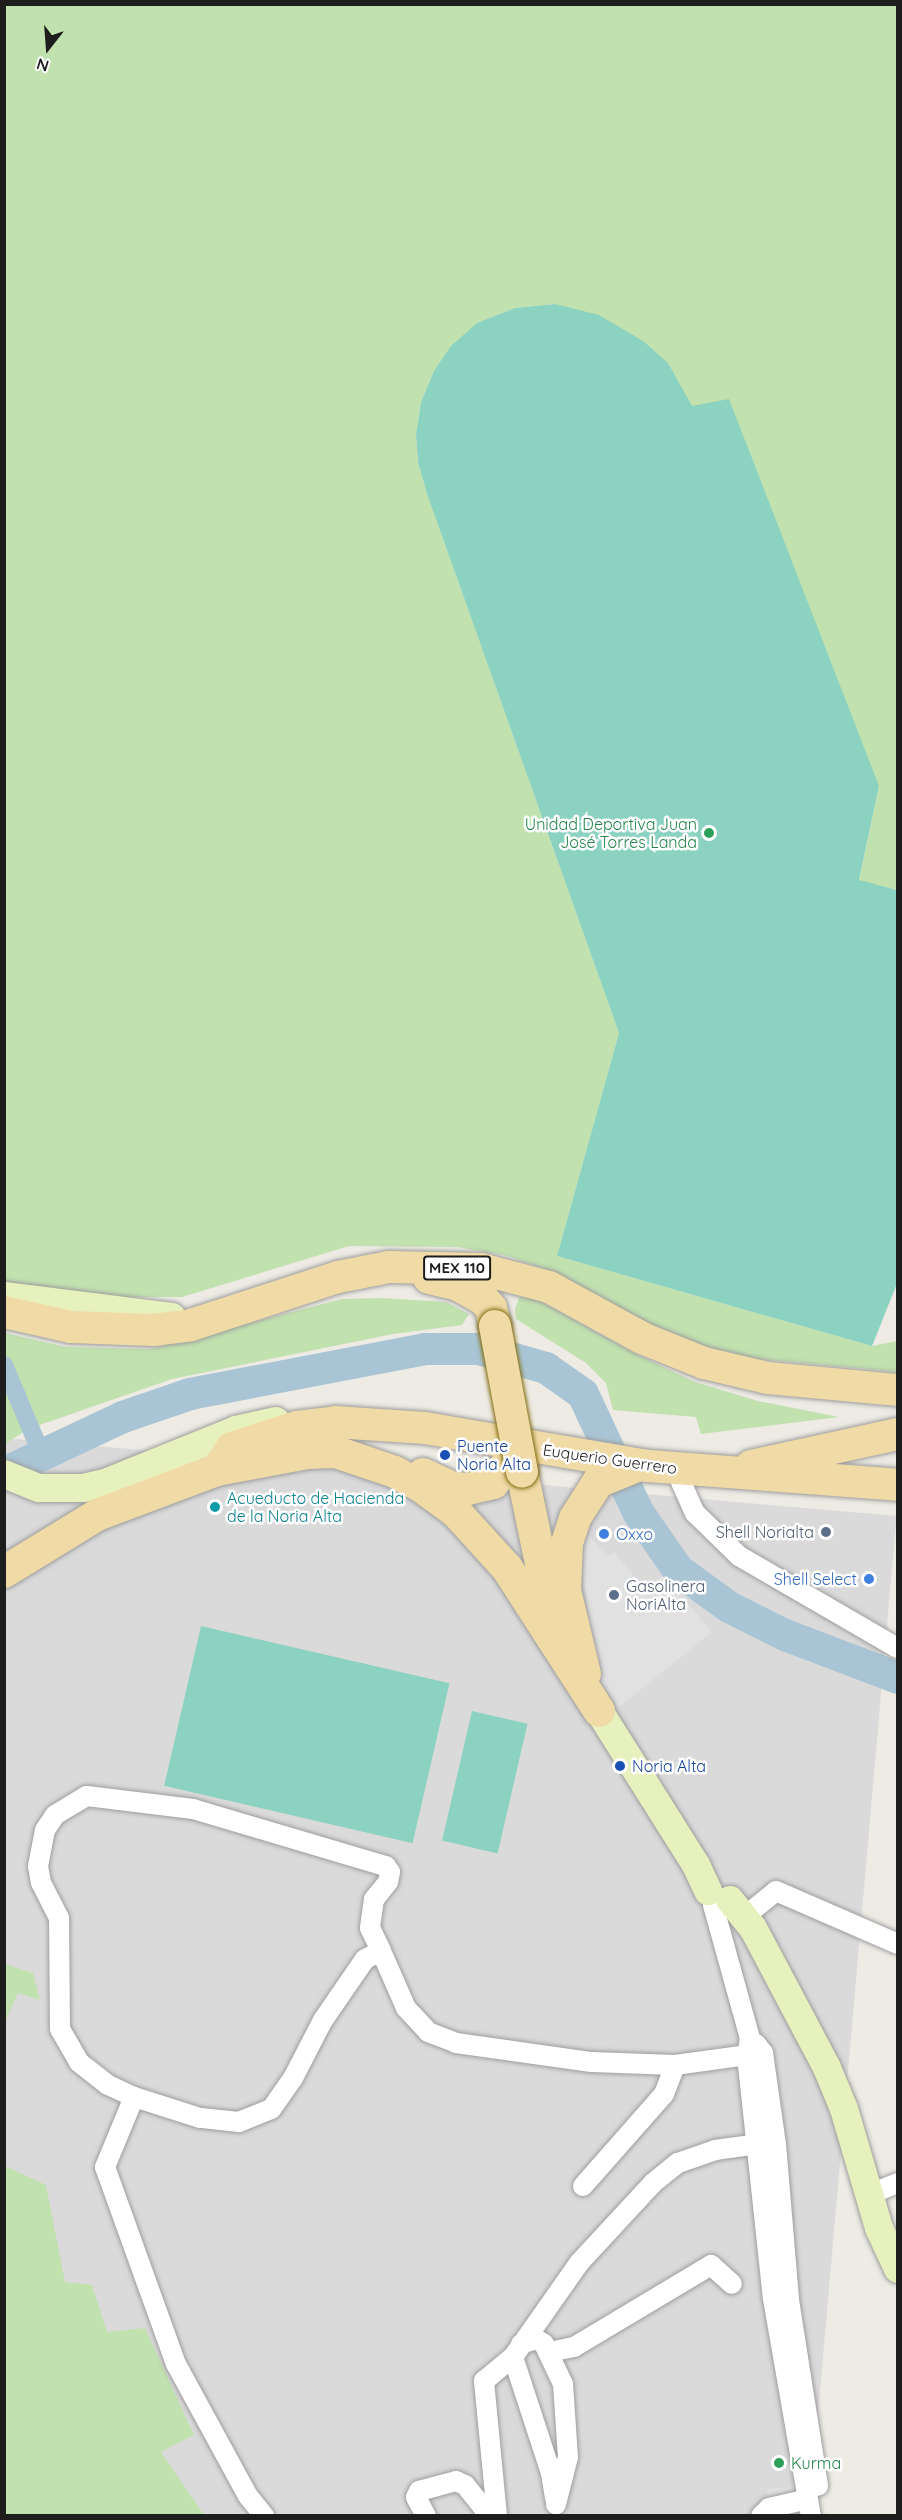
<!DOCTYPE html>
<html>
<head>
<meta charset="utf-8">
<style>
	body { margin:0 }
	#map { position:relative; width:902px; height:2520px; overflow:hidden; background:#edebe4; font-family:Quicksand,sans-serif }
	div>[style] { position:absolute }
	.residential>* { inset:0; background:#dbdada; transform-origin:0 0 }
	.grass>* { inset:0; background:#c1e1af }
	.pitch>* { inset:0; background:#8bd2c0; transform-origin:0 0 }
	.parking>* { inset:0; background:#e1e1e1 }
	.canal>* { height:18px; margin:-9px; padding:0 9px; transform-origin:9px; border-radius:9px; background:#a9c5d5 }
	.river>* { height:32px; margin:-16px; padding:0 16px; transform-origin:16px; border-radius:16px; background:#a9c5d5 }
	.roads { filter:drop-shadow(0 0 2px #9e9e9e) drop-shadow(0 0 2px #9e9e9e) }
	.minor>* { height:20px; margin:-10px; padding:0 10px; transform-origin:10px; border-radius:10px; background:#fff }
	.secondary>* { height:28px; margin:-14px; padding:0 14px; transform-origin:14px; border-radius:14px; background:#e7f1bd }
	.primary>* { height:32px; margin:-16px; padding:0 16px; transform-origin:16px; border-radius:16px; background:#f0daa6 }
	.bridges { filter:drop-shadow(0 0 2px #836d12) drop-shadow(0 0 2px #836d12) }
	.primary-bridge>* { height:32px; margin:-16px; padding:0 16px; transform-origin:16px; border-radius:16px; background:#f0daa6 }
	.dots>* { width:16px; height:16px; translate:-50% -50%; box-sizing:border-box; border:3px solid #fff; border-radius:50% }
	span { translate:-50% -50%; white-space:nowrap; text-align:center; line-height:1.15; -webkit-text-stroke:5px #fff; paint-order:stroke }
	.shield-label span { padding:2px 4px; background:#fff; border:2px solid; border-radius:4px; -webkit-text-stroke-width:0 }
	.shield-label { font-size:15px; color:#1d1d1d; font-weight:700 }
	.leisure-label { font-size:16px; color:#27864d }
	.right { translate:-100% -50%; text-align:right }
	.left { translate:0 -50%; text-align:left }
	.transit-label { font-size:16px; color:#164399 }
	.street-label { font-size:16px; color:#1d1d1d }
	.culture-label { font-size:16px; color:#0d838f }
	.service-label { font-size:16px; color:#4e5e75 }
	.shop-label { font-size:16px; color:#366cbe }
	.frame { position:absolute; inset:0; border:6px solid #1d1d1d; pointer-events:none }
	.north { position:absolute; left:18px; top:18px; width:60px; height:60px; -webkit-text-stroke:4px #fff; paint-order:stroke; rotate:197deg; font-size:16px; font-weight:700; line-height:24px; text-align:center; color:#1d1d1d }
	.north::after { content:''; display:block; margin:auto; width:21px; height:27px; background:#1d1d1d; clip-path:polygon(50% 0,100% 100%,50% 72%,0 100%) }
</style>
</head>
<body>
<div id="map">
	<div class="residential">
		<i style="left:4px;top:1438px;width:896px;height:1077px;rotate:5deg"></i>
	</div>
	<div class="grass">
		<i style="clip-path:polygon(5px 5px,897px 5px,897px 890px,859px 881px,879px 786px,668px 363px,555px 304px,515px 308px,477px 323px,434px 371px,421px 402px,416px 435px,418px 462px,427px 494px,619px 1033px,557px 1256px,872px 1346px,897px 1341px,897px 1372px,727px 1356px,654px 1328px,551px 1271px,504px 1255px,457px 1247px,349px 1246px,182px 1297px,79px 1297px,5px 1283px)"></i>
		<i style="clip-path:polygon(527px 1294px,636px 1354px,695px 1382px,758px 1401px,839px 1417px,701px 1434px,696px 1417px,613px 1410px,606px 1383px,586px 1363px,516px 1319px,515px 1309px,519px 1298px)"></i>
		<i style="clip-path:polygon(382px 1298px,446px 1302px,469px 1314px,462px 1325px,393px 1334px,172px 1379px,28px 1429px,5px 1444px,5px 1333px,66px 1347px,150px 1349px,342px 1299px)"></i>
		<i style="clip-path:polygon(5px 1964px,33px 1973px,40px 2000px,18px 1993px,5px 2022px)"></i>
		<i style="clip-path:polygon(5px 2166px,46px 2185px,65px 2282px,92px 2285px,107px 2332px,145px 2328px,194px 2435px,161px 2452px,204px 2515px,5px 2515px)"></i>
	</div>
	<div class="pitch">
		<i style="clip-path:polygon(555px 304px,599px 315px,643px 341px,668px 363px,692px 406px,729px 399px,879px 786px,859px 880px,897px 890px,898px 1281px,872px 1346px,557px 1256px,619px 1033px,427px 494px,418px 462px,416px 435px,421px 402px,434px 371px,451px 346px,477px 323px,515px 308px)"></i>
		<i style="left:201px;top:1626px;width:255px;height:164px;rotate:13deg"></i>
		<i style="left:472px;top:1711px;width:57px;height:133px;rotate:13deg"></i>
	</div>
	<div class="parking">
		<i style="clip-path:polygon(578px 1522px,607px 1557px,614px 1552px,645px 1590px,664px 1575px,712px 1632px,618px 1708px,595px 1681px)"></i>
		<i style="clip-path:polygon(798px 2462px,805px 2498px,768px 2505px,767px 2489px,793px 2487px,791px 2464px)"></i>
	</div>
	<div class="canal">
		<i style="left:4px;top:1365px;width:95px;rotate:67.2deg"></i>
	</div>
	<div class="river">
		<i style="left:4px;top:1473px;width:132px;rotate:-25.2deg"></i>
		<i style="left:123px;top:1417px;width:71px;rotate:-18.9deg"></i>
		<i style="left:190px;top:1394px;width:240px;rotate:-10.8deg"></i>
		<i style="left:426px;top:1349px;width:53px"></i>
		<i style="left:479px;top:1349px;width:70px;rotate:15.8deg"></i>
		<i style="left:546px;top:1368px;width:45px;rotate:35.1deg"></i>
		<i style="left:583px;top:1394px;width:130px;rotate:65deg"></i>
		<i style="left:638px;top:1512px;width:70px;rotate:55.4deg"></i>
		<i style="left:678px;top:1570px;width:63px;rotate:36deg"></i>
		<i style="left:729px;top:1607px;width:63px;rotate:26.6deg"></i>
		<i style="left:785px;top:1635px;width:121px;rotate:20.8deg"></i>
	</div>
	<div class="roads">
		<div class="minor">
			<i style="left:680px;top:1470px;width:12px;rotate:85deg"></i>
			<i style="left:681px;top:1482px;width:34px;rotate:66deg"></i>
			<i style="left:695px;top:1513px;width:62px;rotate:44.3deg"></i>
			<i style="left:739px;top:1556px;width:184px;rotate:30.1deg"></i>
			<i style="left:713px;top:1905px;width:138px;rotate:74.5deg"></i>
			<i style="left:750px;top:2038px;width:18px;rotate:99deg"></i>
			<i style="left:747px;top:2056px;width:244px;rotate:83.9deg"></i>
			<i style="left:773px;top:2299px;width:220px;rotate:80.1deg"></i>
			<i style="left:744px;top:1917px;width:41px;rotate:-39.1deg"></i>
			<i style="left:776px;top:1891px;width:133px;rotate:23.5deg"></i>
			<i style="left:381px;top:1951px;width:18px;rotate:153deg"></i>
			<i style="left:365px;top:1959px;width:74px;rotate:124.5deg"></i>
			<i style="left:323px;top:2020px;width:65px;rotate:117.3deg"></i>
			<i style="left:293px;top:2078px;width:38px;rotate:125deg"></i>
			<i style="left:271px;top:2109px;width:35px;rotate:158deg"></i>
			<i style="left:239px;top:2122px;width:39px;rotate:-174deg"></i>
			<i style="left:200px;top:2118px;width:69px;rotate:-162.3deg"></i>
			<i style="left:134px;top:2097px;width:29px;rotate:-155deg"></i>
			<i style="left:108px;top:2085px;width:37px;rotate:-142deg"></i>
			<i style="left:79px;top:2062px;width:38px;rotate:-120deg"></i>
			<i style="left:60px;top:2029px;width:111px;rotate:-90.5deg"></i>
			<i style="left:59px;top:1918px;width:39px;rotate:-117deg"></i>
			<i style="left:41px;top:1883px;width:17px;rotate:-100deg"></i>
			<i style="left:38px;top:1866px;width:37px;rotate:-79deg"></i>
			<i style="left:45px;top:1830px;width:18px;rotate:-56deg"></i>
			<i style="left:55px;top:1815px;width:37px;rotate:-31deg"></i>
			<i style="left:87px;top:1796px;width:107px;rotate:7deg"></i>
			<i style="left:193px;top:1809px;width:201px;rotate:16.5deg"></i>
			<i style="left:386px;top:1866px;width:7px;rotate:56deg"></i>
			<i style="left:390px;top:1872px;width:10px;rotate:101deg"></i>
			<i style="left:388px;top:1882px;width:22px;rotate:129deg"></i>
			<i style="left:374px;top:1899px;width:29px;rotate:98deg"></i>
			<i style="left:370px;top:1928px;width:25px;rotate:64deg"></i>
			<i style="left:381px;top:1951px;width:62px;rotate:66.3deg"></i>
			<i style="left:406px;top:2008px;width:33px;rotate:47deg"></i>
			<i style="left:428px;top:2032px;width:30px;rotate:21deg"></i>
			<i style="left:456px;top:2043px;width:137px;rotate:8deg"></i>
			<i style="left:592px;top:2062px;width:83px;rotate:2.1deg"></i>
			<i style="left:675px;top:2065px;width:89px;rotate:-7.8deg"></i>
			<i style="left:756px;top:2044px;width:11px;rotate:52deg"></i>
			<i style="left:763px;top:2053px;width:92px;rotate:81.9deg"></i>
			<i style="left:776px;top:2144px;width:157px;rotate:85.2deg"></i>
			<i style="left:789px;top:2300px;width:188px;rotate:81.1deg"></i>
			<i style="left:134px;top:2097px;width:76px;rotate:112.5deg"></i>
			<i style="left:105px;top:2167px;width:209px;rotate:70.2deg"></i>
			<i style="left:176px;top:2364px;width:150px;rotate:61.4deg"></i>
			<i style="left:248px;top:2496px;width:26px;rotate:51deg"></i>
			<i style="left:583px;top:2186px;width:123px;rotate:-48.6deg"></i>
			<i style="left:664px;top:2094px;width:31px;rotate:-69deg"></i>
			<i style="left:868px;top:2195px;width:32px;rotate:-22deg"></i>
			<i style="left:521px;top:2344px;width:16px;rotate:-18deg"></i>
			<i style="left:536px;top:2339px;width:9px;rotate:32deg"></i>
			<i style="left:544px;top:2344px;width:44px;rotate:64.6deg"></i>
			<i style="left:563px;top:2384px;width:73px;rotate:86.1deg"></i>
			<i style="left:568px;top:2457px;width:49px;rotate:104.3deg"></i>
			<i style="left:550px;top:2352px;width:25px;rotate:-12deg"></i>
			<i style="left:574px;top:2347px;width:160px;rotate:-30.9deg"></i>
			<i style="left:711px;top:2265px;width:28px;rotate:42deg"></i>
			<i style="left:513px;top:2357px;width:122px;rotate:71.9deg"></i>
			<i style="left:551px;top:2473px;width:25px;rotate:81deg"></i>
			<i style="left:426px;top:2516px;width:21px;rotate:-118deg"></i>
			<i style="left:416px;top:2497px;width:7px;rotate:-63deg"></i>
			<i style="left:419px;top:2491px;width:38px;rotate:-15deg"></i>
			<i style="left:456px;top:2481px;width:10px;rotate:24deg"></i>
			<i style="left:465px;top:2485px;width:40px;rotate:51deg"></i>
			<i style="left:497px;top:2516px;width:136px;rotate:-95.5deg"></i>
			<i style="left:484px;top:2381px;width:38px;rotate:-40deg"></i>
			<i style="left:513px;top:2357px;width:115px;rotate:-54.9deg"></i>
			<i style="left:579px;top:2263px;width:109px;rotate:-47.2deg"></i>
			<i style="left:653px;top:2183px;width:32px;rotate:-39deg"></i>
			<i style="left:678px;top:2163px;width:39px;rotate:-19deg"></i>
			<i style="left:715px;top:2150px;width:43px;rotate:-7.9deg"></i>
			<i style="left:761px;top:2516px;width:11px;rotate:-45deg"></i>
			<i style="left:769px;top:2508px;width:39px;rotate:-13deg"></i>
		</div>
		<div class="secondary">
			<i style="left:4px;top:1296px;width:169px;rotate:7.1deg"></i>
			<i style="left:4px;top:1474px;width:38px;rotate:22deg"></i>
			<i style="left:39px;top:1488px;width:44px"></i>
			<i style="left:83px;top:1488px;width:23px;rotate:-13deg"></i>
			<i style="left:105px;top:1483px;width:141px;rotate:-22deg"></i>
			<i style="left:236px;top:1430px;width:41px;rotate:-12.7deg"></i>
			<i style="left:599px;top:1711px;width:182px;rotate:57.8deg"></i>
			<i style="left:696px;top:1865px;width:29px;rotate:65deg"></i>
			<i style="left:730px;top:1900px;width:36px;rotate:51deg"></i>
			<i style="left:753px;top:1928px;width:158px;rotate:62.1deg"></i>
			<i style="left:827px;top:2068px;width:44px;rotate:67.5deg"></i>
			<i style="left:844px;top:2109px;width:124px;rotate:73.6deg"></i>
			<i style="left:879px;top:2228px;width:45px;rotate:65.1deg"></i>
		</div>
		<div class="primary">
			<i style="left:429px;top:1278px;width:28px;rotate:13deg"></i>
			<i style="left:456px;top:1284px;width:31px;rotate:29deg"></i>
			<i style="left:483px;top:1299px;width:12px;rotate:48deg"></i>
			<i style="left:491px;top:1308px;width:18px;rotate:77deg"></i>
			<i style="left:4px;top:1312px;width:69px;rotate:12.6deg"></i>
			<i style="left:71px;top:1327px;width:82px;rotate:2.1deg"></i>
			<i style="left:153px;top:1330px;width:38px;rotate:-7deg"></i>
			<i style="left:191px;top:1325px;width:155px;rotate:-18.1deg"></i>
			<i style="left:338px;top:1277px;width:52px;rotate:-11.1deg"></i>
			<i style="left:389px;top:1267px;width:92px;rotate:1.2deg"></i>
			<i style="left:481px;top:1269px;width:70px;rotate:14.8deg"></i>
			<i style="left:549px;top:1287px;width:106px;rotate:28.7deg"></i>
			<i style="left:642px;top:1338px;width:67px;rotate:22deg"></i>
			<i style="left:704px;top:1363px;width:66px;rotate:13.2deg"></i>
			<i style="left:768px;top:1378px;width:131px;rotate:5.3deg"></i>
			<i style="left:751px;top:1466px;width:150px;rotate:-12.3deg"></i>
			<i style="left:217px;top:1470px;width:92px;rotate:-10.7deg"></i>
			<i style="left:307px;top:1453px;width:29px;rotate:-2deg"></i>
			<i style="left:336px;top:1452px;width:62px;rotate:18.7deg"></i>
			<i style="left:395px;top:1472px;width:31px;rotate:29deg"></i>
			<i style="left:422px;top:1487px;width:42px;rotate:36.3deg"></i>
			<i style="left:456px;top:1512px;width:76px;rotate:47.7deg"></i>
			<i style="left:507px;top:1568px;width:170px;rotate:57.2deg"></i>
			<i style="left:522px;top:1472px;width:148px;rotate:78.3deg"></i>
			<i style="left:423px;top:1474px;width:33px;rotate:25deg"></i>
			<i style="left:453px;top:1488px;width:15px;rotate:4deg"></i>
			<i style="left:468px;top:1489px;width:26px;rotate:-13deg"></i>
			<i style="left:493px;top:1483px;width:24px;rotate:-54deg"></i>
			<i style="left:4px;top:1572px;width:109px;rotate:-31.5deg"></i>
			<i style="left:97px;top:1515px;width:128px;rotate:-20.6deg"></i>
			<i style="left:217px;top:1470px;width:27px;rotate:-56deg"></i>
			<i style="left:232px;top:1448px;width:68px;rotate:-17.9deg"></i>
			<i style="left:297px;top:1427px;width:38px;rotate:-7deg"></i>
			<i style="left:335px;top:1422px;width:90px;rotate:3.8deg"></i>
			<i style="left:425px;top:1428px;width:226px;rotate:9.7deg"></i>
			<i style="left:648px;top:1466px;width:251px;rotate:4.3deg"></i>
			<i style="left:585px;top:1674px;width:86px;rotate:-103.4deg"></i>
			<i style="left:565px;top:1590px;width:47px;rotate:-87.6deg"></i>
			<i style="left:567px;top:1543px;width:26px;rotate:-72deg"></i>
			<i style="left:575px;top:1518px;width:43px;rotate:-57.4deg"></i>
			<i style="left:598px;top:1482px;width:44px;rotate:-22.5deg"></i>
		</div>
	</div>
	<div class="bridges">
		<div class="primary-bridge">
			<i style="left:495px;top:1326px;width:148px;rotate:79.5deg"></i>
		</div>
	</div>
	<div class="dots">
		<i style="left:709px;top:833px;background:#2e9e5b"></i>
		<i style="left:445px;top:1455px;background:#1a4fb4"></i>
		<i style="left:215px;top:1507px;background:#0f9aa8"></i>
		<i style="left:826px;top:1532px;background:#5c6f8a"></i>
		<i style="left:604px;top:1534px;background:#3f7fe0"></i>
		<i style="left:869px;top:1579px;background:#3f7fe0"></i>
		<i style="left:614px;top:1595px;background:#5c6f8a"></i>
		<i style="left:620px;top:1766px;background:#1a4fb4"></i>
		<i style="left:779px;top:2463px;background:#2e9e5b"></i>
	</div>
	<div class="shield-label">
		<span style="left:457px;top:1268px">MEX 110</span>
	</div>
	<div class="leisure-label">
		<span class="right" style="left:697px;top:833px">Unidad Deportiva Juan<br>José Torres Landa</span>
		<span class="left" style="left:791px;top:2463px">Kurma</span>
	</div>
	<div class="transit-label">
		<span class="left" style="left:457px;top:1455px">Puente<br>Noria Alta</span>
		<span class="left" style="left:632px;top:1766px">Noria Alta</span>
	</div>
	<div class="street-label">
		<span style="left:610px;top:1459px;rotate:8deg">Euquerio Guerrero</span>
	</div>
	<div class="culture-label">
		<span class="left" style="left:227px;top:1507px">Acueducto de Hacienda<br>de la Noria Alta</span>
	</div>
	<div class="service-label">
		<span class="right" style="left:814px;top:1532px">Shell Norialta</span>
		<span class="left" style="left:626px;top:1595px">Gasolinera<br>NoriAlta</span>
	</div>
	<div class="shop-label">
		<span class="left" style="left:616px;top:1534px">Oxxo</span>
		<span class="right" style="left:857px;top:1579px">Shell Select</span>
	</div>
	<div class="frame"></div>
	<div class="north">N</div>
</div>
</body>
</html>
